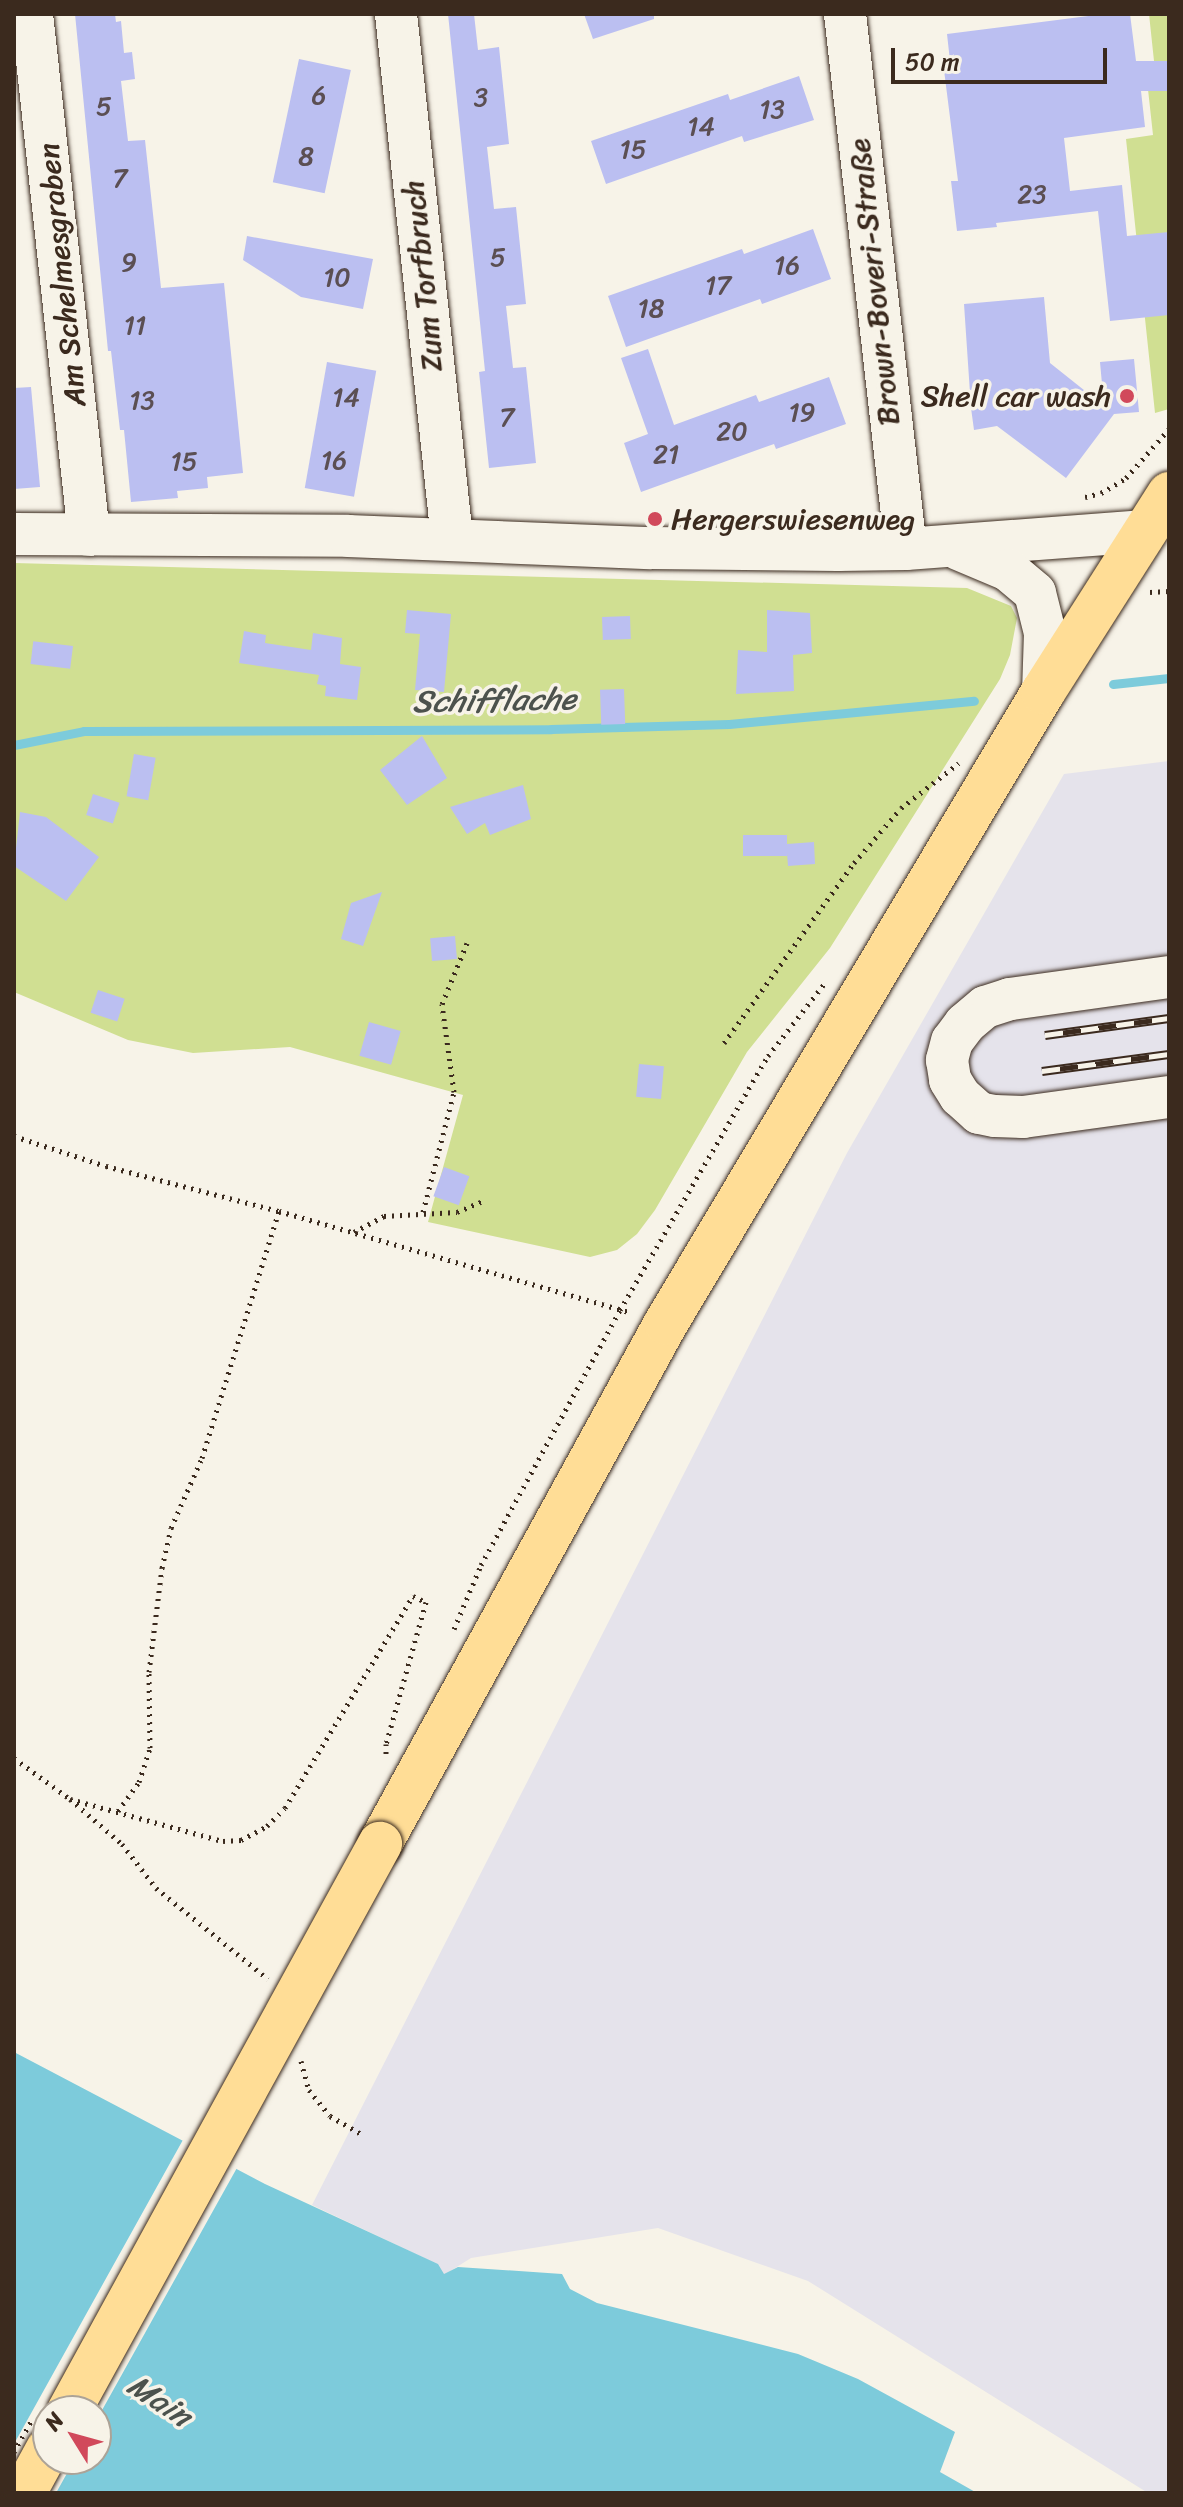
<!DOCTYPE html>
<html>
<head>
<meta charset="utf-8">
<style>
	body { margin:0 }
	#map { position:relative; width:1183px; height:2507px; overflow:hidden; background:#f7f3e8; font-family:Sriracha,sans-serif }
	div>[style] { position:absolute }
	.built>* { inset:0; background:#e5e3eb }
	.green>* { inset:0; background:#d0df92 }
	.water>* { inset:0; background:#7dcbdb }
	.pier>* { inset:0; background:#f7f3e8 }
	.stream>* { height:9px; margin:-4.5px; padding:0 4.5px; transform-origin:4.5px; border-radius:4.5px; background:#7dcbdb }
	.building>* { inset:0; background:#bbbff1; transform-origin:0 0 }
	.path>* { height:5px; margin-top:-2.5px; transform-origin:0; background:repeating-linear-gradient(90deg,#3b2a1e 0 2px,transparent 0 8px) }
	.roads { filter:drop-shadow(0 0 2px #3b2a1e) drop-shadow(0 0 2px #3b2a1e) }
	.minor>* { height:42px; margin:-21px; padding:0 21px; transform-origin:21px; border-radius:21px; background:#f7f3e8 }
	.major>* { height:44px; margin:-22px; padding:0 22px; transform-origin:22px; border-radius:22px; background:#ffdd96 }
	.rail>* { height:9px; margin-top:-4.5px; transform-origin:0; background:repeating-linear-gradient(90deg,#f7f3e8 0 18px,#3b2a1e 0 36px); box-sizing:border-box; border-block:2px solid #3b2a1e }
	.path-bridge>* { height:5px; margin-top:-2.5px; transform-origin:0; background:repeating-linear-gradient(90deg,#3b2a1e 0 2px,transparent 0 8px) }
	.bridges { filter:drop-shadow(0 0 2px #3b2a1e) drop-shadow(0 0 2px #3b2a1e) }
	.major-bridge>* { height:44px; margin:-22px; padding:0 22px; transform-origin:22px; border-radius:22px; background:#ffdd96 }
	.dots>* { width:22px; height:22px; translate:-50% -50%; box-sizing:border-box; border:4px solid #f7f3e8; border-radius:50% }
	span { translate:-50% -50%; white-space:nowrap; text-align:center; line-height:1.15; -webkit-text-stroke:7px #f7f3e8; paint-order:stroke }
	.number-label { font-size:26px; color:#5b4f53 }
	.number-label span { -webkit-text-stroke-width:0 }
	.street-label { font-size:30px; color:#3b2a1e }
	.poi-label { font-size:30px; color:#3b2a1e }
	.right { translate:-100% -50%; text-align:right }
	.left { translate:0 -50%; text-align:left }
	.water-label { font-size:32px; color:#4c524d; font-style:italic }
	.frame { position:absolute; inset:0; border:16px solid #3b2a1e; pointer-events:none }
	.north { position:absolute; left:32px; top:2395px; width:80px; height:80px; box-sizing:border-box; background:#f7f3e8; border:2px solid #aca397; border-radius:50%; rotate:307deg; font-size:22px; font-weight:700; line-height:32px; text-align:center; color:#3b2a1e }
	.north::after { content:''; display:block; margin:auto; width:28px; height:36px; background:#d1495b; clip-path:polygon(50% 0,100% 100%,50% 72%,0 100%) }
	.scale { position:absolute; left:891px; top:48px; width:216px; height:36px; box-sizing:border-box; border:4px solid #3b2a1e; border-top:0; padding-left:10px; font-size:24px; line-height:28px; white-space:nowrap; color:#3b2a1e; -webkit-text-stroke:6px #f7f3e8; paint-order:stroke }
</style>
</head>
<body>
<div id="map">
	<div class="built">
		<i style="clip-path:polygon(1169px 761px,1169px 2493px,1148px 2493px,808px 2281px,658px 2228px,471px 2258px,444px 2275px,437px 2264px,312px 2205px,847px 1153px,1064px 774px)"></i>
	</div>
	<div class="green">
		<i style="clip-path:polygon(1149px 14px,1169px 14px,1169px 409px,1155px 413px,1126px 139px,1153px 135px,1145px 62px,1154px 61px)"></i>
		<i style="clip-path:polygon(14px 563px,967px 588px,1011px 606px,1017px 618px,1010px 655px,1000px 679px,830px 948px,747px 1052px,655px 1210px,637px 1234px,617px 1250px,590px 1257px,428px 1222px,463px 1095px,290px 1047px,193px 1053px,128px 1040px,14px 992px)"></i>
	</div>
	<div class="water">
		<i style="clip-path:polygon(evenodd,14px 2052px,265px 2184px,438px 2264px,444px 2274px,458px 2267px,562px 2274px,570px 2289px,597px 2303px,798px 2354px,858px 2379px,955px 2432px,940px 2472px,977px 2493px,14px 2493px,14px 2052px,48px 2411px,96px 2411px,96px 2459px,48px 2459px,48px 2411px)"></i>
	</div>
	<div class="pier">
		<i style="clip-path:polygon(184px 2138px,238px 2166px,96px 2421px,96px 2411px,48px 2411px,48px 2459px,75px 2459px,56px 2493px,14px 2493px,14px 2444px)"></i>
	</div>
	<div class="stream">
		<i style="left:1113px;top:684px;width:56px;rotate:-6.1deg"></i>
		<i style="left:14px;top:745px;width:71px;rotate:-11.3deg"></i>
		<i style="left:84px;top:731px;width:467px;rotate:-0.2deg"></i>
		<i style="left:551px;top:729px;width:178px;rotate:-1.6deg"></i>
		<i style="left:729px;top:724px;width:246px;rotate:-5.4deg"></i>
	</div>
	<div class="building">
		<i style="clip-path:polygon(75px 14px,115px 14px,116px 22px,121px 21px,124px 53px,132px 52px,135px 79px,121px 81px,128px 141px,145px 140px,161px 288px,224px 283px,243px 473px,207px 477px,208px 488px,177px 491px,178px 498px,131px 502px,124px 430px,120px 430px,111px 351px,108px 351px)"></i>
		<i style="clip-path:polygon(448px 14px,474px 14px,478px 50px,499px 47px,509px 144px,487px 147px,494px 209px,516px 207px,526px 304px,506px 306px,513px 368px,526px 367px,536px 463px,489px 468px,479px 372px,485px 371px)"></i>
		<i style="clip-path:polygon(584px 14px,654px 14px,654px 19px,593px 39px)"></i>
		<i style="clip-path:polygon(1104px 14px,1130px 14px,1136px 61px,1169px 61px,1169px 91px,1141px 91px,1145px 127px,1064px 138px,1070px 191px,1122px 185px,1127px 236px,1169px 232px,1169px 315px,1110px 321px,1098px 211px,996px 223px,997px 227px,957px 231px,951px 181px,958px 181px,943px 62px,950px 61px,947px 34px)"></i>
		<i style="left:299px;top:59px;width:53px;height:126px;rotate:12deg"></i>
		<i style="clip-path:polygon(799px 76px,814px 120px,744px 142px,742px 136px,606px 184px,591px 141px,728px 94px,730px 100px)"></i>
		<i style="clip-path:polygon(813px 229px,831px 279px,762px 304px,760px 299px,626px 347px,608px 296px,742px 249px,744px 254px)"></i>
		<i style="clip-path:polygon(247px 236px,373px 259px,363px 309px,301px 297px,243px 260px)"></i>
		<i style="clip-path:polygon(1044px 297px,1050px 363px,1104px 406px,1100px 362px,1134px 359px,1139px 412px,1114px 414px,1066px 478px,997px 426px,974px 430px,971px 408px,964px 304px)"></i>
		<i style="clip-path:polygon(648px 349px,674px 425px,756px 395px,759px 402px,829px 377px,846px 424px,776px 449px,774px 444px,641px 492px,624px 443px,648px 434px,621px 358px)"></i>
		<i style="left:327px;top:362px;width:50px;height:128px;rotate:10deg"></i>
		<i style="clip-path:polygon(31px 387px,40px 487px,14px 489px,14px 388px)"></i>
		<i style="clip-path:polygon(407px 610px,451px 614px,444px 692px,415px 690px,420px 634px,405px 633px)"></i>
		<i style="clip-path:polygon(767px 610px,810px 613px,812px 653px,793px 655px,794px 691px,736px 694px,738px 650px,767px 652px)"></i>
		<i style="left:630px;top:616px;width:23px;height:28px;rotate:88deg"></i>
		<i style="clip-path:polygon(244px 631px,266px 635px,265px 643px,311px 650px,313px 633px,342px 638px,340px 664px,361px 667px,357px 700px,325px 696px,326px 686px,317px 684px,319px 675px,239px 663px)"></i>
		<i style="left:73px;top:646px;width:23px;height:40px;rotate:97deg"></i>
		<i style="left:624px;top:689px;width:35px;height:24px;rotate:88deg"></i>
		<i style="clip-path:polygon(422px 736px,447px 778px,407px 805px,380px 770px)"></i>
		<i style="left:134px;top:754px;width:22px;height:43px;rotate:10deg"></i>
		<i style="clip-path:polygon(523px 785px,531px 819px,490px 835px,485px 823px,467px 834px,450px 807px)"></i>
		<i style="left:93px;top:794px;width:28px;height:22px;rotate:18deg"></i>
		<i style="clip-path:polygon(20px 812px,46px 817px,99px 857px,66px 901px,14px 866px)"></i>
		<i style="clip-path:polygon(743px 835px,787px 835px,787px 844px,814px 842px,815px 864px,788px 866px,787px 853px,787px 856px,743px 856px)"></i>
		<i style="clip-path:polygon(382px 892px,363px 946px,341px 939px,351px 903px)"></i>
		<i style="left:455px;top:936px;width:23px;height:25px;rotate:85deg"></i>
		<i style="left:98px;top:990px;width:28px;height:24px;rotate:18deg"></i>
		<i style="left:369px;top:1022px;width:33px;height:35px;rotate:16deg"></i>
		<i style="left:639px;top:1064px;width:25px;height:33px;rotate:5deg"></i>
		<i style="left:444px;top:1167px;width:27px;height:31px;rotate:20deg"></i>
	</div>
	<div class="path">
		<i style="left:1085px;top:497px;width:16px;rotate:-14deg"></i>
		<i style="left:1101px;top:493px;width:29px;rotate:-31deg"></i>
		<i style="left:1126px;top:478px;width:65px;rotate:-48.7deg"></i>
		<i style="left:1150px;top:592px;width:19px;rotate:-3deg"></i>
		<i style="left:724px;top:1043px;width:222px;rotate:-54.2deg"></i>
		<i style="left:854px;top:863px;width:72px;rotate:-49.5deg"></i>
		<i style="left:901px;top:808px;width:73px;rotate:-37.8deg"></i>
		<i style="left:14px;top:1136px;width:97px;rotate:18.1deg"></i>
		<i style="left:106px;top:1166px;width:179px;rotate:14.6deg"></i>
		<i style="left:279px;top:1211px;width:367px;rotate:16.1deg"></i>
		<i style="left:423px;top:1212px;width:124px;rotate:-75.5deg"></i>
		<i style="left:454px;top:1092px;width:89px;rotate:-97.8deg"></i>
		<i style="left:442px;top:1004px;width:66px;rotate:-67.7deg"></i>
		<i style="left:354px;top:1232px;width:34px;rotate:-28deg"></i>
		<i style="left:384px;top:1216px;width:73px;rotate:-3.1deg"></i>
		<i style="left:457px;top:1212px;width:28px;rotate:-23deg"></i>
		<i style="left:454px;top:1629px;width:69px;rotate:-67.1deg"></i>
		<i style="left:481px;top:1565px;width:290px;rotate:-61.4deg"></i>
		<i style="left:620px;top:1310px;width:294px;rotate:-59.8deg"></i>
		<i style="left:768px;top:1056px;width:91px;rotate:-52.1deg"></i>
		<i style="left:14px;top:1758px;width:69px;rotate:36.2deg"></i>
		<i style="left:70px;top:1799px;width:69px;rotate:40.9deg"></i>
		<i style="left:122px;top:1844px;width:56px;rotate:52.3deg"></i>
		<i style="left:156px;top:1888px;width:144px;rotate:39.1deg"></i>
		<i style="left:70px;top:1799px;width:159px;rotate:15.4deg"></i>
		<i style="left:223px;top:1841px;width:18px;rotate:-3deg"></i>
		<i style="left:241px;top:1840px;width:30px;rotate:-28deg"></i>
		<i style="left:267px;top:1826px;width:25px;rotate:-45deg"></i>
		<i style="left:285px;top:1808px;width:248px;rotate:-58.9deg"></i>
		<i style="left:413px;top:1596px;width:14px;rotate:25deg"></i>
		<i style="left:426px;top:1602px;width:148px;rotate:105.7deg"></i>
		<i style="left:386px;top:1744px;width:11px;rotate:90deg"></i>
		<i style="left:118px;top:1811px;width:36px;rotate:-54deg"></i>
		<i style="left:139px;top:1782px;width:36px;rotate:-72deg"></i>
		<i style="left:150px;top:1748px;width:76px;rotate:-90.8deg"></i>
		<i style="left:149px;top:1672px;width:105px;rotate:-82.9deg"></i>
		<i style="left:162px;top:1568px;width:41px;rotate:-77.3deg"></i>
		<i style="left:171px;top:1528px;width:77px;rotate:-66.1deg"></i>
		<i style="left:202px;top:1458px;width:259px;rotate:-72.7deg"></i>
		<i style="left:301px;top:2061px;width:30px;rotate:75deg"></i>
		<i style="left:309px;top:2090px;width:33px;rotate:51deg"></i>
		<i style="left:330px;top:2116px;width:36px;rotate:30deg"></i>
	</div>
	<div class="roads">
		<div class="minor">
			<i style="left:32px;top:14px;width:524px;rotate:83.76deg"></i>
			<i style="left:396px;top:14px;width:528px;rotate:83.91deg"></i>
			<i style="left:845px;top:14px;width:538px;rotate:83.5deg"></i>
			<i style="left:14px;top:534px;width:334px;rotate:0.3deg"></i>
			<i style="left:348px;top:536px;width:303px;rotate:2.3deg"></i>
			<i style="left:651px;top:548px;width:187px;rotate:0.6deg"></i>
			<i style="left:838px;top:550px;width:68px;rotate:-0.8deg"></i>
			<i style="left:906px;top:549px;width:240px;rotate:-4.3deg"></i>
			<i style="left:958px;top:549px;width:54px;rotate:22.8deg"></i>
			<i style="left:1008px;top:570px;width:35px;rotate:40deg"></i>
			<i style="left:1035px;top:593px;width:41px;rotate:76deg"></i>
			<i style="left:1045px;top:633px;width:59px;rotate:91.9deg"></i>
			<i style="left:1169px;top:977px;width:161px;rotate:172.1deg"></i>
			<i style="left:1010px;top:999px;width:26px;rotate:162deg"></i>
			<i style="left:985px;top:1007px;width:26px;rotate:140deg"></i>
			<i style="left:965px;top:1024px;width:21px;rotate:127deg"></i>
			<i style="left:952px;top:1041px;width:20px;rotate:105deg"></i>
			<i style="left:947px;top:1060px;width:20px;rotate:81deg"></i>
			<i style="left:950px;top:1080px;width:19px;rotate:58deg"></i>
			<i style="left:960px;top:1096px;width:25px;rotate:42deg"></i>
			<i style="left:979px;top:1113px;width:16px;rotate:11deg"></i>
			<i style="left:995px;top:1116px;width:28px;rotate:2deg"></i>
			<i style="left:1023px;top:1117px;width:147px;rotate:-7.8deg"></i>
		</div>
		<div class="major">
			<i style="left:380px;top:1844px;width:594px;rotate:-61.24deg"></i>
			<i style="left:666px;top:1323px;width:735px;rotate:-59.14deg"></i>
			<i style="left:1043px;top:692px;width:235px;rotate:-57.5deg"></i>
			<i style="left:24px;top:2493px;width:50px;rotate:-61.4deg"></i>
		</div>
	</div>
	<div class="rail">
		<i style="left:1045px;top:1035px;width:125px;rotate:-7.8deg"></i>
		<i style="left:1042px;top:1071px;width:128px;rotate:-7.6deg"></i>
	</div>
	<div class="path-bridge">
		<i style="left:14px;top:2452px;width:39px;rotate:-61deg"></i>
	</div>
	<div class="bridges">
		<div class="major-bridge">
			<i style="left:69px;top:2411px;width:647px;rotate:-61.26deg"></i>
		</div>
	</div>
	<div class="dots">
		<i style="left:1127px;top:396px;background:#d1495b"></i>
		<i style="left:655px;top:519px;background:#d1495b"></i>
	</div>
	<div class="number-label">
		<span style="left:319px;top:96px">6</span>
		<span style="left:481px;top:98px">3</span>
		<span style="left:104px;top:107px">5</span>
		<span style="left:772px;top:110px">13</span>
		<span style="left:701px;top:127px">14</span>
		<span style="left:633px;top:150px">15</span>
		<span style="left:306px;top:157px">8</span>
		<span style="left:120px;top:179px">7</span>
		<span style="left:1032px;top:195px">23</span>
		<span style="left:498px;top:258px">5</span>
		<span style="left:129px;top:263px">9</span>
		<span style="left:787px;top:266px">16</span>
		<span style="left:337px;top:278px">10</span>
		<span style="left:718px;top:286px">17</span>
		<span style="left:651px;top:309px">18</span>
		<span style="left:135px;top:326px">11</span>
		<span style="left:346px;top:398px">14</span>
		<span style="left:142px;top:401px">13</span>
		<span style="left:802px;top:413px">19</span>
		<span style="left:507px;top:418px">7</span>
		<span style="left:732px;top:432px">20</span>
		<span style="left:666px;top:455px">21</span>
		<span style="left:334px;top:461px">16</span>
		<span style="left:184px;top:462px">15</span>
	</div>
	<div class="street-label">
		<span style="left:62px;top:275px;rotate:-96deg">Am Schelmesgraben</span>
		<span style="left:423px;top:276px;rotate:-96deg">Zum Torfbruch</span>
		<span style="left:874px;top:282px;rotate:-96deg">Brown-Boveri-Straße</span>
	</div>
	<div class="poi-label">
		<span class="right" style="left:1111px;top:396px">Shell car wash</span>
		<span class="left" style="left:671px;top:519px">Hergerswiesenweg</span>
	</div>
	<div class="water-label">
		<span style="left:494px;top:701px;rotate:-1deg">Schifflache</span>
		<span style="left:159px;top:2401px;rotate:33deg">Main</span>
	</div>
	<div class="frame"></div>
	<div class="north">N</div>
	<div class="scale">50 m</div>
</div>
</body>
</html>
